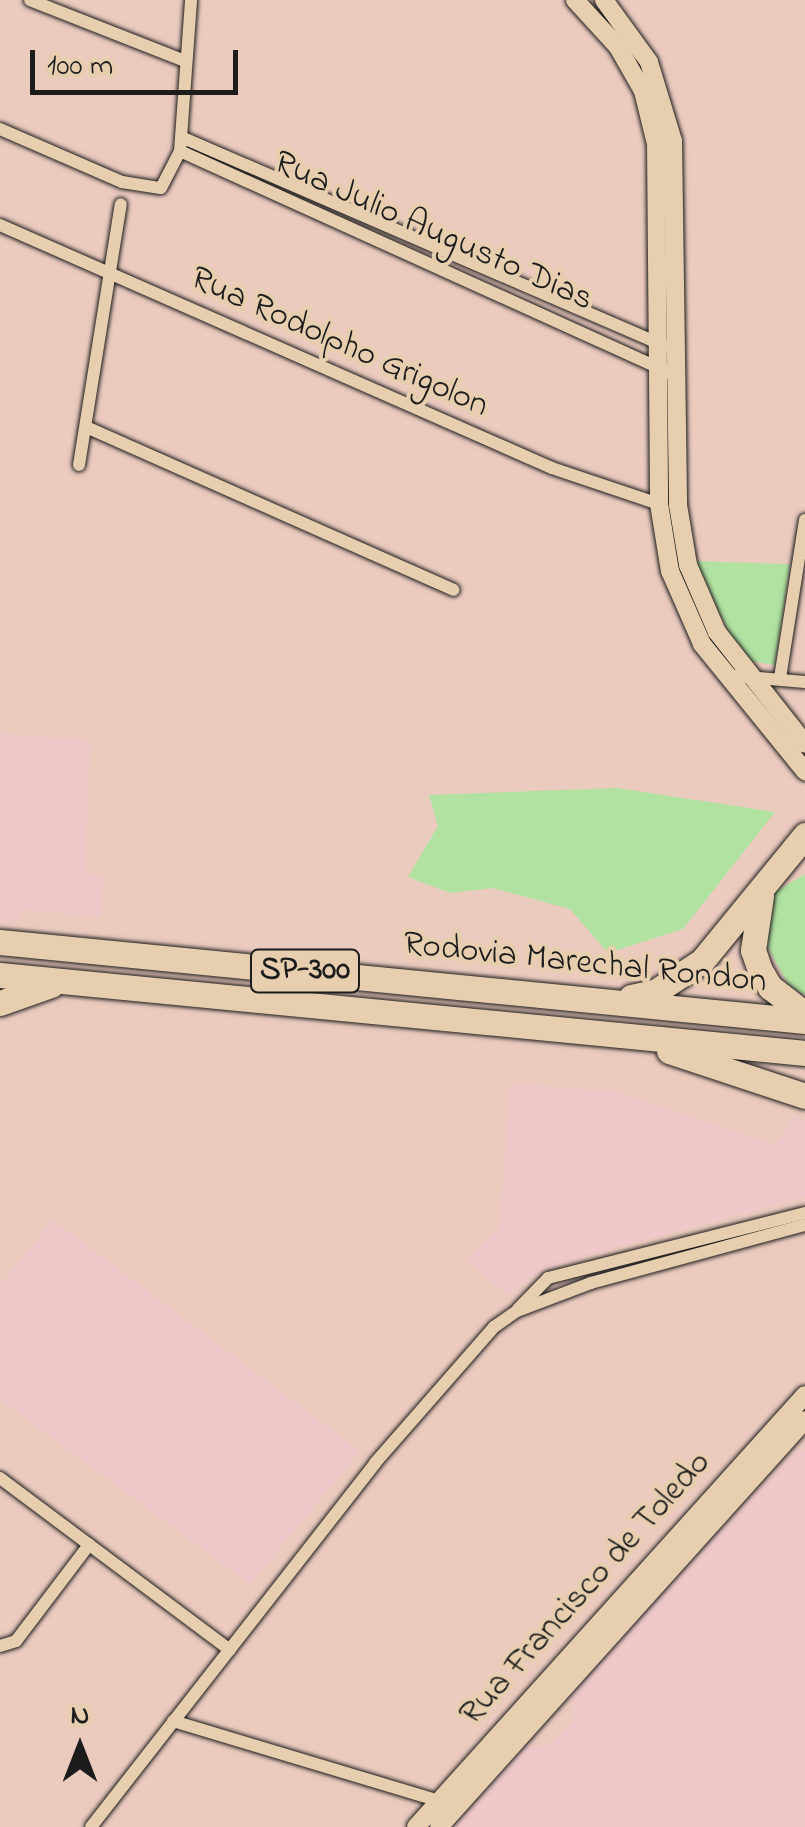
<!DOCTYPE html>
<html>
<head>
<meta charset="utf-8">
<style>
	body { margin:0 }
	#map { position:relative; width:805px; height:1827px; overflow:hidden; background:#eccbbf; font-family:"Indie Flower",sans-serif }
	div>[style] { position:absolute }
	.built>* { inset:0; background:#efc9ca }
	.green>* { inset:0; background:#b1e2a2 }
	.roads { filter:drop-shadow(0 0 2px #1c1c1c) drop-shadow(0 0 2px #1c1c1c) }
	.street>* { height:12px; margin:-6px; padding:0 6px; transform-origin:6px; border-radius:6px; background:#e7ceaf }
	.secondary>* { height:18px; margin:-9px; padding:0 9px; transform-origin:9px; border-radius:9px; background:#e7ceaf }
	.highway>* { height:25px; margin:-12.5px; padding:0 12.5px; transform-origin:12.5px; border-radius:12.5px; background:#e7ceaf }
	span { translate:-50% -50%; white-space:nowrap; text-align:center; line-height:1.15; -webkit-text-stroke:8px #e7ceaf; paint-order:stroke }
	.shield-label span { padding:2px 8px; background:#e7ceaf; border:2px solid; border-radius:8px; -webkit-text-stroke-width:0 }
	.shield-label { font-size:32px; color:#1c1c1c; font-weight:700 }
	.street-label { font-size:35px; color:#1c1c1c }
	.north { position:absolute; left:30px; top:1697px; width:100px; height:100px; -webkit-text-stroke:8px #e7ceaf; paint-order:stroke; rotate:0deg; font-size:28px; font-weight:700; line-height:40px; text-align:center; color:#1c1c1c }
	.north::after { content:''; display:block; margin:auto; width:35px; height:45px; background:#1c1c1c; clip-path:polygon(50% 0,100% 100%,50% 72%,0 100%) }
	.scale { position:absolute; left:30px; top:50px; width:208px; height:45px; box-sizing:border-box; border:5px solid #1c1c1c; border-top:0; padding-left:12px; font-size:30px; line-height:35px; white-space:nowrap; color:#1c1c1c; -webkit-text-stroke:8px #e7ceaf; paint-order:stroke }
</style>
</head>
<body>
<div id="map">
	<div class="built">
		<i style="clip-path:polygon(0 734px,90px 740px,85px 874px,104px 877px,100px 916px,21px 910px,18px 921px,0 920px)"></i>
		<i style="clip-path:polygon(510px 1084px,613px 1091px,776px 1145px,795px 1116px,805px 1122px,805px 1197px,577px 1258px,532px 1276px,510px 1296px,467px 1261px,500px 1225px)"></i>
		<i style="clip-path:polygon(53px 1220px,360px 1451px,250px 1584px,0 1399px,0 1285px)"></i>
		<i style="clip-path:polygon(796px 1449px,805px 1450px,805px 1827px,453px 1827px,524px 1746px,551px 1745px,575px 1718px,571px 1691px)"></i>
	</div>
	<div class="green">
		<i style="clip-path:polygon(694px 561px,790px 564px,775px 665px,750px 661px,738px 650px)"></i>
		<i style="clip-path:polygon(617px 788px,775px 812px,683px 929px,608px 953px,570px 909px,492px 888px,450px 893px,408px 877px,438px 826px,429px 795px)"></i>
		<i style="clip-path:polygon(805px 874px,805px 995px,790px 987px,764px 941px,776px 891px)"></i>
	</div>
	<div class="roads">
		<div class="street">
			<i style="left:30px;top:0;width:167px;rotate:21.5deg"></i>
			<i style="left:0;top:129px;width:133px;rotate:23.5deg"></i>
			<i style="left:122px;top:182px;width:39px;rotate:9deg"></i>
			<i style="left:161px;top:188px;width:42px;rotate:-62.8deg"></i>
			<i style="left:180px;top:151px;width:151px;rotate:-85.8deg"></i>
			<i style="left:181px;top:137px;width:527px;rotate:23.36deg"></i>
			<i style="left:180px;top:151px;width:548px;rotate:24.37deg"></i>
			<i style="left:0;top:225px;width:603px;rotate:23.76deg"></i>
			<i style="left:552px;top:468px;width:113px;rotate:18.6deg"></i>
			<i style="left:86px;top:427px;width:402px;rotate:23.9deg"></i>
			<i style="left:79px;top:465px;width:264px;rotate:-80.9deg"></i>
			<i style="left:724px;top:675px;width:81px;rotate:4.9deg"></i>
			<i style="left:780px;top:678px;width:160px;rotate:-81deg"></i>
			<i style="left:518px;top:1309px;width:43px;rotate:-45.9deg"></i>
			<i style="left:548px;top:1278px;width:265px;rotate:-14.2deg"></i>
			<i style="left:0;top:1478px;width:287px;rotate:36.8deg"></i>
			<i style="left:0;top:1646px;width:17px;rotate:-17deg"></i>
			<i style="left:16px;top:1641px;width:121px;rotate:-52.8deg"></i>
			<i style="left:173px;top:1721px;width:278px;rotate:16.7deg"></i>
			<i style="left:91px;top:1827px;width:462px;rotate:-52deg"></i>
			<i style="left:375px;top:1463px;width:181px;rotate:-48.8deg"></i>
			<i style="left:494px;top:1327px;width:28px;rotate:-35deg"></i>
			<i style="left:517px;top:1311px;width:79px;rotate:-20.7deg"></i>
			<i style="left:591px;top:1283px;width:222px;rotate:-15.2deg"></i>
		</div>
		<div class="secondary">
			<i style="left:575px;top:0;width:64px;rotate:47.5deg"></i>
			<i style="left:618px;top:47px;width:51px;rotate:60.4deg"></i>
			<i style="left:643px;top:91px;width:55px;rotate:76.2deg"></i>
			<i style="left:656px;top:144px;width:360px;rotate:89.5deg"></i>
			<i style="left:659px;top:504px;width:68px;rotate:80.7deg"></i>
			<i style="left:670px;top:571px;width:80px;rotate:66.3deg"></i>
			<i style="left:702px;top:644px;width:164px;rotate:51deg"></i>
			<i style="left:604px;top:0;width:77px;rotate:54deg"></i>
			<i style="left:649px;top:62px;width:83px;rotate:73.1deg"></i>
			<i style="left:673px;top:141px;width:364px;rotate:89.2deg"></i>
			<i style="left:678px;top:505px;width:61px;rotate:80.5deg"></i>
			<i style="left:688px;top:565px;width:73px;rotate:66.6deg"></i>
			<i style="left:717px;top:632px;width:142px;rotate:51.8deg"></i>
			<i style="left:416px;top:1827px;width:581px;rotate:-48deg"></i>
			<i style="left:439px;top:1827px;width:547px;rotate:-48.04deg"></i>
		</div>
		<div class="highway">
			<i style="left:761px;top:896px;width:55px;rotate:98.4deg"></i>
			<i style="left:753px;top:950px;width:21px;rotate:71deg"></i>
			<i style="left:760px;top:970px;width:20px;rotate:60deg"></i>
			<i style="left:770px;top:987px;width:44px;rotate:37.6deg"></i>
			<i style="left:0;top:942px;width:809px;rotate:5.6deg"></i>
			<i style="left:0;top:975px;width:809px;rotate:5.53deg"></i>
			<i style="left:631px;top:997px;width:25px;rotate:-12deg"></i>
			<i style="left:655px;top:992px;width:56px;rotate:-33.4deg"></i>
			<i style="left:702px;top:961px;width:163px;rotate:-50.7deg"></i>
			<i style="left:0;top:1003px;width:54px;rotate:-19.4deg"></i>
			<i style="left:669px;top:1051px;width:143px;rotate:18.3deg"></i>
		</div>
	</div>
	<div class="shield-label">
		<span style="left:305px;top:971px">SP-300</span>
	</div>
	<div class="street-label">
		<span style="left:433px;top:232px;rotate:24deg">Rua Julio Augusto Dias</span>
		<span style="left:339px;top:343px;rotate:24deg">Rua Rodolpho Grigolon</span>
		<span style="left:585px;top:964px;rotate:6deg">Rodovia Marechal Rondon</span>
		<span style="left:586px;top:1589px;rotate:-48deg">Rua Francisco de Toledo</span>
	</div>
	<div class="north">N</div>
	<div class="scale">100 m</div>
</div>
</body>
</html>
